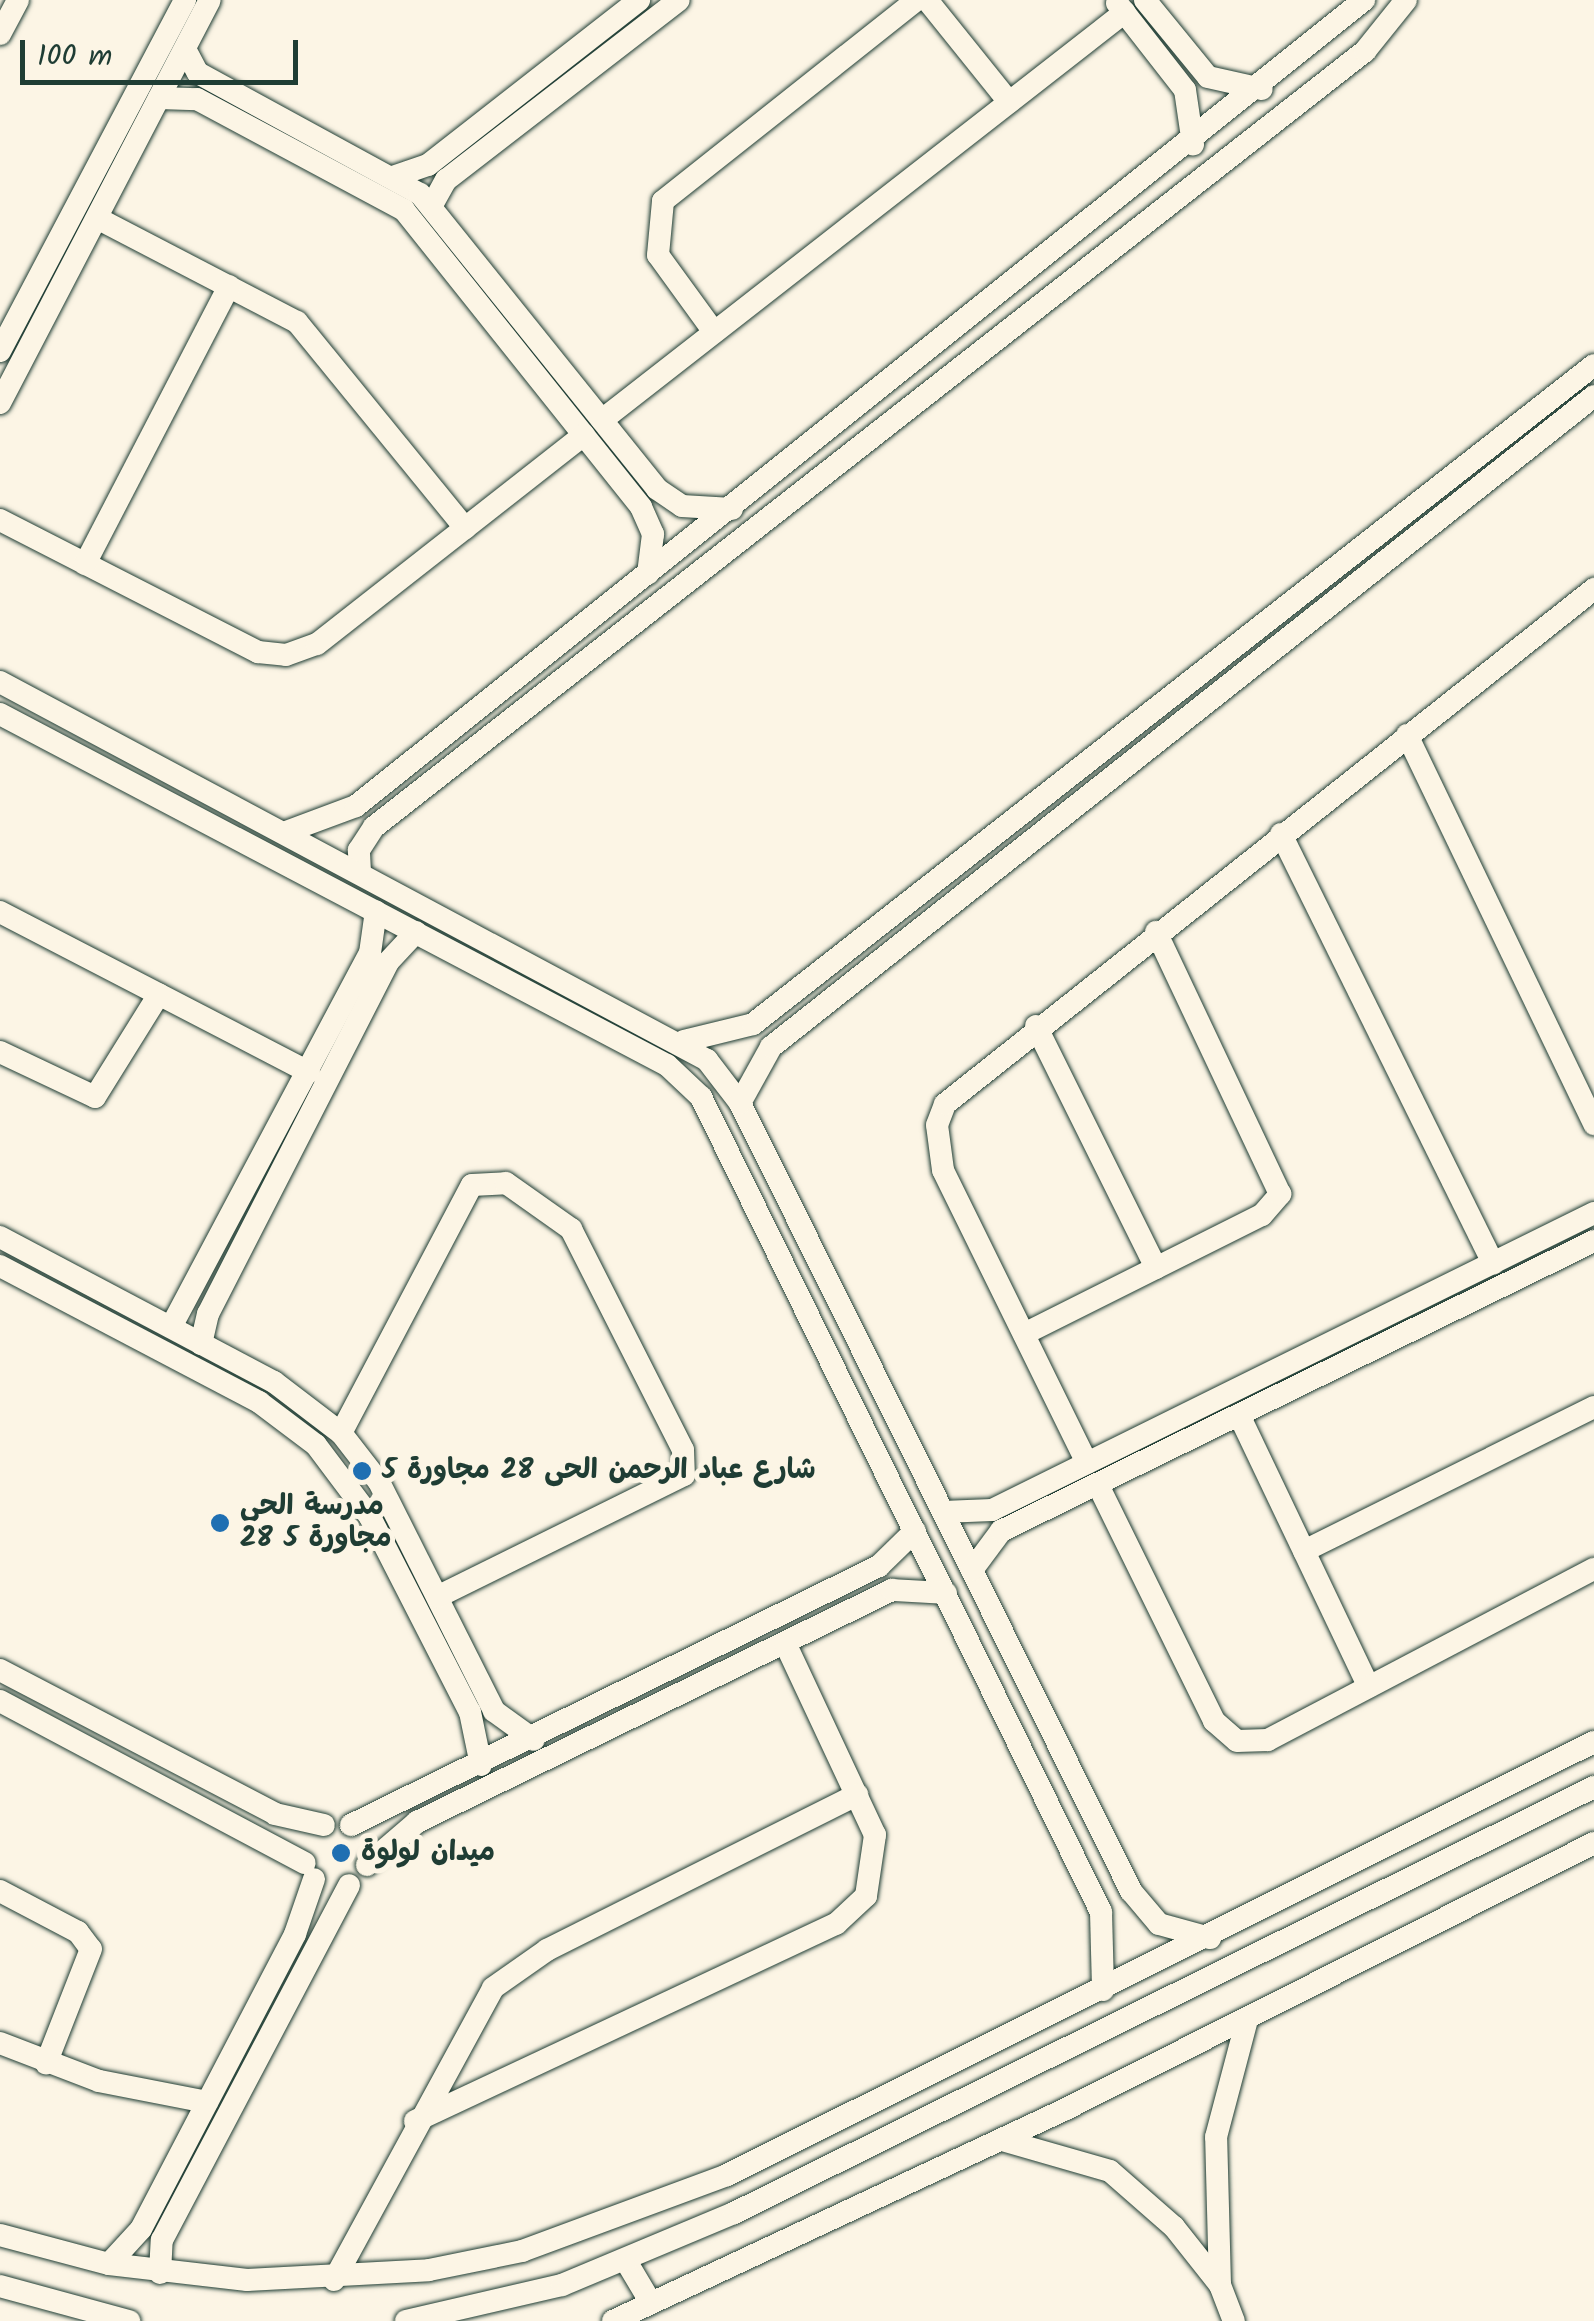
<!DOCTYPE html>
<html>
<head>
<meta charset="utf-8">
<style>
	body { margin:0 }
	#map { position:relative; width:1594px; height:2321px; overflow:hidden; background:#fcf5e5; font-family:Kalam,"Playpen Sans Arabic",sans-serif }
	div>[style] { position:absolute }
	.roads { filter:drop-shadow(0 0 2px #1f3d34) drop-shadow(0 0 2px #1f3d34) }
	.minor>* { height:22px; margin:-11px; padding:0 11px; transform-origin:11px; border-radius:11px; background:#fcf5e5 }
	.dots>* { width:28px; height:28px; translate:-50% -50%; box-sizing:border-box; border:5px solid #fcf5e5; border-radius:50% }
	span { translate:-50% -50%; white-space:nowrap; text-align:center; line-height:1.15; -webkit-text-stroke:10px #fcf5e5; paint-order:stroke }
	.poi-label { font-size:28px; color:#1f3d34; font-weight:700 }
	.left { translate:0 -50%; text-align:left }
	.scale { position:absolute; left:20px; top:40px; width:278px; height:45px; box-sizing:border-box; border:5px solid #1f3d34; border-top:0; padding-left:12px; font-size:30px; line-height:35px; white-space:nowrap; color:#1f3d34; -webkit-text-stroke:8px #fcf5e5; paint-order:stroke }
</style>
</head>
<body>
<div id="map">
	<div class="roads">
		<div class="minor">
			<i style="left:927px;top:0;width:131px;rotate:51.2deg"></i>
			<i style="left:1145px;top:0;width:99px;rotate:50.7deg"></i>
			<i style="left:1208px;top:77px;width:55px;rotate:12.5deg"></i>
			<i style="left:1117px;top:3px;width:110px;rotate:52deg"></i>
			<i style="left:1185px;top:90px;width:55px;rotate:81.6deg"></i>
			<i style="left:0;top:34px;width:38px;rotate:-62deg"></i>
			<i style="left:185px;top:49px;width:27px;rotate:62deg"></i>
			<i style="left:198px;top:73px;width:253px;rotate:28.6deg"></i>
			<i style="left:420px;top:194px;width:378px;rotate:51.2deg"></i>
			<i style="left:657px;top:489px;width:30px;rotate:34deg"></i>
			<i style="left:682px;top:506px;width:50px;rotate:3.4deg"></i>
			<i style="left:159px;top:98px;width:38px;rotate:2deg"></i>
			<i style="left:197px;top:99px;width:235px;rotate:28.2deg"></i>
			<i style="left:404px;top:210px;width:380px;rotate:51.4deg"></i>
			<i style="left:641px;top:507px;width:30px;rotate:66deg"></i>
			<i style="left:653px;top:534px;width:40px;rotate:97.1deg"></i>
			<i style="left:393px;top:177px;width:37px;rotate:-19deg"></i>
			<i style="left:428px;top:165px;width:268px;rotate:-38deg"></i>
			<i style="left:432px;top:205px;width:29px;rotate:-61deg"></i>
			<i style="left:446px;top:180px;width:294px;rotate:-37.7deg"></i>
			<i style="left:97px;top:218px;width:225px;rotate:27.5deg"></i>
			<i style="left:297px;top:322px;width:266px;rotate:50.8deg"></i>
			<i style="left:714px;top:332px;width:95px;rotate:-126deg"></i>
			<i style="left:658px;top:255px;width:54px;rotate:-84.7deg"></i>
			<i style="left:663px;top:201px;width:324px;rotate:-38.4deg"></i>
			<i style="left:0;top:351px;width:397px;rotate:-62.2deg"></i>
			<i style="left:0;top:403px;width:454px;rotate:-62.5deg"></i>
			<i style="left:602px;top:420px;width:663px;rotate:-37.96deg"></i>
			<i style="left:0;top:520px;width:290px;rotate:27.1deg"></i>
			<i style="left:258px;top:652px;width:28px;rotate:6deg"></i>
			<i style="left:286px;top:655px;width:33px;rotate:-20deg"></i>
			<i style="left:317px;top:644px;width:339px;rotate:-38.1deg"></i>
			<i style="left:85px;top:564px;width:313px;rotate:-62.6deg"></i>
			<i style="left:0;top:682px;width:802px;rotate:28.13deg"></i>
			<i style="left:707px;top:1060px;width:54px;rotate:52.5deg"></i>
			<i style="left:740px;top:1103px;width:880px;rotate:63.61deg"></i>
			<i style="left:1131px;top:1891px;width:43px;rotate:49.7deg"></i>
			<i style="left:1159px;top:1924px;width:53px;rotate:15.4deg"></i>
			<i style="left:0;top:714px;width:754px;rotate:27.76deg"></i>
			<i style="left:667px;top:1065px;width:47px;rotate:43.3deg"></i>
			<i style="left:701px;top:1097px;width:908px;rotate:63.86deg"></i>
			<i style="left:1101px;top:1912px;width:78px;rotate:88.5deg"></i>
			<i style="left:1407px;top:735px;width:432px;rotate:64.3deg"></i>
			<i style="left:286px;top:832px;width:75px;rotate:-20.4deg"></i>
			<i style="left:356px;top:806px;width:1291px;rotate:-38.65deg"></i>
			<i style="left:1281px;top:834px;width:479px;rotate:63.7deg"></i>
			<i style="left:360px;top:872px;width:22px;rotate:-93deg"></i>
			<i style="left:359px;top:850px;width:27px;rotate:-57deg"></i>
			<i style="left:374px;top:827px;width:1259px;rotate:-38.06deg"></i>
			<i style="left:1365px;top:51px;width:65px;rotate:-51.2deg"></i>
			<i style="left:0;top:912px;width:348px;rotate:27.4deg"></i>
			<i style="left:1036px;top:1026px;width:270px;rotate:63.6deg"></i>
			<i style="left:684px;top:1041px;width:71px;rotate:-13.8deg"></i>
			<i style="left:753px;top:1024px;width:1068px;rotate:-38.08deg"></i>
			<i style="left:0;top:1052px;width:105px;rotate:25.3deg"></i>
			<i style="left:95px;top:1097px;width:121px;rotate:-58.1deg"></i>
			<i style="left:740px;top:1103px;width:64px;rotate:-61deg"></i>
			<i style="left:771px;top:1047px;width:1049px;rotate:-38.34deg"></i>
			<i style="left:0;top:1237px;width:310px;rotate:27.9deg"></i>
			<i style="left:274px;top:1382px;width:84px;rotate:37.3deg"></i>
			<i style="left:341px;top:1433px;width:62px;rotate:52.2deg"></i>
			<i style="left:379px;top:1482px;width:256px;rotate:63.3deg"></i>
			<i style="left:494px;top:1711px;width:49px;rotate:35.9deg"></i>
			<i style="left:0;top:1266px;width:293px;rotate:27.7deg"></i>
			<i style="left:259px;top:1402px;width:71px;rotate:37deg"></i>
			<i style="left:316px;top:1445px;width:90px;rotate:53.1deg"></i>
			<i style="left:370px;top:1517px;width:219px;rotate:62.9deg"></i>
			<i style="left:470px;top:1712px;width:54px;rotate:78.3deg"></i>
			<i style="left:171px;top:1327px;width:424px;rotate:-62deg"></i>
			<i style="left:370px;top:953px;width:42px;rotate:-81.9deg"></i>
			<i style="left:1024px;top:1334px;width:266px;rotate:-26.6deg"></i>
			<i style="left:1262px;top:1215px;width:28px;rotate:-49deg"></i>
			<i style="left:1280px;top:1194px;width:290px;rotate:-115.3deg"></i>
			<i style="left:201px;top:1344px;width:31px;rotate:-77deg"></i>
			<i style="left:208px;top:1314px;width:395px;rotate:-62.9deg"></i>
			<i style="left:388px;top:962px;width:41px;rotate:-47deg"></i>
			<i style="left:1239px;top:1415px;width:301px;rotate:64.5deg"></i>
			<i style="left:341px;top:1433px;width:280px;rotate:-62.2deg"></i>
			<i style="left:472px;top:1185px;width:34px;rotate:-3deg"></i>
			<i style="left:506px;top:1183px;width:80px;rotate:35.3deg"></i>
			<i style="left:571px;top:1229px;width:248px;rotate:63.1deg"></i>
			<i style="left:683px;top:1450px;width:25px;rotate:88deg"></i>
			<i style="left:684px;top:1475px;width:275px;rotate:153.7deg"></i>
			<i style="left:1087px;top:1463px;width:326px;rotate:-116.2deg"></i>
			<i style="left:943px;top:1170px;width:45px;rotate:-97.6deg"></i>
			<i style="left:937px;top:1125px;width:22px;rotate:-69deg"></i>
			<i style="left:945px;top:1104px;width:829px;rotate:-38.43deg"></i>
			<i style="left:1098px;top:1485px;width:263px;rotate:63.8deg"></i>
			<i style="left:1214px;top:1721px;width:30px;rotate:41deg"></i>
			<i style="left:1237px;top:1741px;width:31px;rotate:-2deg"></i>
			<i style="left:1268px;top:1740px;width:368px;rotate:-27.7deg"></i>
			<i style="left:943px;top:1512px;width:49px;rotate:-2.3deg"></i>
			<i style="left:992px;top:1510px;width:671px;rotate:-26.26deg"></i>
			<i style="left:1304px;top:1551px;width:324px;rotate:-26.4deg"></i>
			<i style="left:972px;top:1570px;width:49px;rotate:-53.4deg"></i>
			<i style="left:1001px;top:1531px;width:660px;rotate:-26.06deg"></i>
			<i style="left:0;top:1670px;width:310px;rotate:27.6deg"></i>
			<i style="left:275px;top:1814px;width:50px;rotate:12.7deg"></i>
			<i style="left:0;top:1701px;width:345px;rotate:28deg"></i>
			<i style="left:351px;top:1825px;width:588px;rotate:-26.13deg"></i>
			<i style="left:879px;top:1566px;width:50px;rotate:-44.2deg"></i>
			<i style="left:367px;top:1865px;width:66px;rotate:-40.7deg"></i>
			<i style="left:417px;top:1822px;width:529px;rotate:-26.03deg"></i>
			<i style="left:892px;top:1590px;width:54px;rotate:3.2deg"></i>
			<i style="left:0;top:1891px;width:88px;rotate:27.7deg"></i>
			<i style="left:78px;top:1932px;width:21px;rotate:53deg"></i>
			<i style="left:91px;top:1949px;width:123px;rotate:111.4deg"></i>
			<i style="left:0;top:2043px;width:106px;rotate:21deg"></i>
			<i style="left:99px;top:2081px;width:110px;rotate:11deg"></i>
			<i style="left:415px;top:2121px;width:465px;rotate:-25.1deg"></i>
			<i style="left:836px;top:1924px;width:41px;rotate:-43deg"></i>
			<i style="left:866px;top:1896px;width:62px;rotate:-81.6deg"></i>
			<i style="left:875px;top:1835px;width:212px;rotate:-115.1deg"></i>
			<i style="left:1002px;top:2140px;width:112px;rotate:16deg"></i>
			<i style="left:1110px;top:2171px;width:85px;rotate:41.2deg"></i>
			<i style="left:1174px;top:2227px;width:74px;rotate:51.6deg"></i>
			<i style="left:1220px;top:2285px;width:39px;rotate:69deg"></i>
			<i style="left:0;top:2235px;width:113px;rotate:14.9deg"></i>
			<i style="left:109px;top:2264px;width:139px;rotate:6.6deg"></i>
			<i style="left:247px;top:2280px;width:182px;rotate:-3.1deg"></i>
			<i style="left:429px;top:2270px;width:95px;rotate:-11.5deg"></i>
			<i style="left:522px;top:2251px;width:219px;rotate:-20.3deg"></i>
			<i style="left:727px;top:2175px;width:969px;rotate:-26.54deg"></i>
			<i style="left:626px;top:2261px;width:49px;rotate:59.2deg"></i>
			<i style="left:109px;top:2264px;width:47px;rotate:-47.6deg"></i>
			<i style="left:141px;top:2229px;width:333px;rotate:-62.4deg"></i>
			<i style="left:295px;top:1934px;width:58px;rotate:-70.9deg"></i>
			<i style="left:160px;top:2273px;width:33px;rotate:-87deg"></i>
			<i style="left:162px;top:2240px;width:401px;rotate:-62.2deg"></i>
			<i style="left:334px;top:2280px;width:332px;rotate:-61.4deg"></i>
			<i style="left:493px;top:1988px;width:66px;rotate:-35.1deg"></i>
			<i style="left:547px;top:1950px;width:347px;rotate:-26.6deg"></i>
			<i style="left:1220px;top:2285px;width:148px;rotate:-91.5deg"></i>
			<i style="left:1216px;top:2137px;width:121px;rotate:-75.2deg"></i>
			<i style="left:0;top:2286px;width:134px;rotate:15.2deg"></i>
			<i style="left:406px;top:2321px;width:160px;rotate:-13deg"></i>
			<i style="left:562px;top:2285px;width:186px;rotate:-22.7deg"></i>
			<i style="left:734px;top:2213px;width:960px;rotate:-26.35deg"></i>
			<i style="left:613px;top:2321px;width:500px;rotate:-25.08deg"></i>
			<i style="left:1066px;top:2109px;width:591px;rotate:-26.74deg"></i>
		</div>
	</div>
	<div class="dots">
		<i style="left:362px;top:1471px;background:#1f6fb2"></i>
		<i style="left:220px;top:1523px;background:#1f6fb2"></i>
		<i style="left:341px;top:1853px;background:#1f6fb2"></i>
	</div>
	<div class="poi-label">
		<span class="left" style="left:382px;top:1471px">شارع عباد الرحمن الحى 28 مجاورة 5</span>
		<span class="left" style="left:240px;top:1523px">مدرسة الحى<br>28 مجاورة 5</span>
		<span class="left" style="left:361px;top:1853px">ميدان لولوة</span>
	</div>
	<div class="scale">100 m</div>
</div>
</body>
</html>
